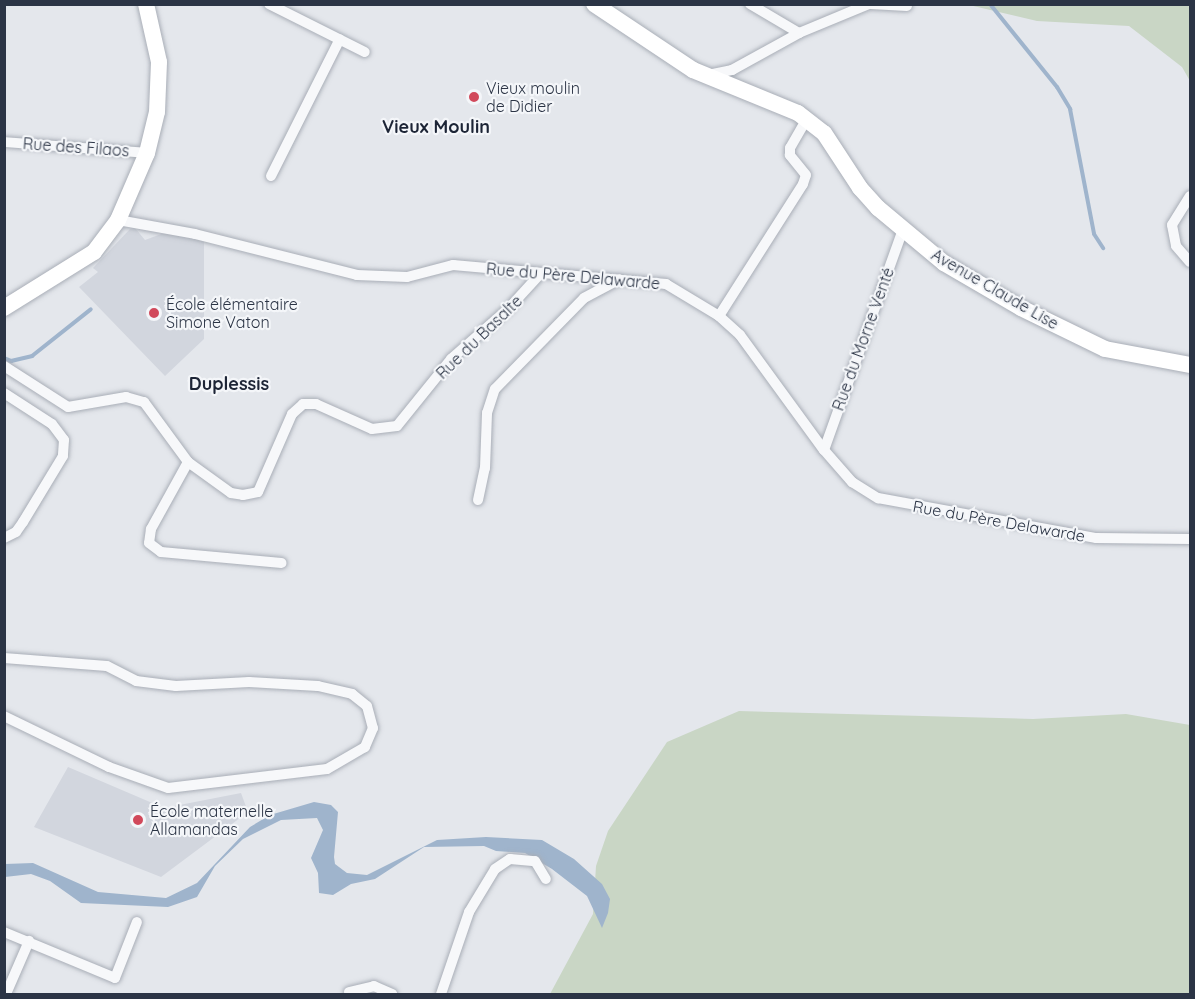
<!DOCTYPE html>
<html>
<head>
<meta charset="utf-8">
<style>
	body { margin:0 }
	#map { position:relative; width:1195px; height:999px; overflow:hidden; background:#e4e7ec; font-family:Quicksand,sans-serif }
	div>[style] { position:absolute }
	.built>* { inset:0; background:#d2d6de }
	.green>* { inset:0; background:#c9d6c5 }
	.water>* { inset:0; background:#9fb4cc }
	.stream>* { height:4px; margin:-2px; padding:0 2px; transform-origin:2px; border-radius:2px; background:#9fb4cc }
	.roads { filter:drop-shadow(0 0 2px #a9aeb7) drop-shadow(0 0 2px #a9aeb7) }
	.street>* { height:10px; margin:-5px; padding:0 5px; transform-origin:5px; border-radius:5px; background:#f7f8fa }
	.secondary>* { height:16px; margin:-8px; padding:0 8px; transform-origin:8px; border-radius:8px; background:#fff }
	.dots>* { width:16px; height:16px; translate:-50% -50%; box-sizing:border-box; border:3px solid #f4f6f9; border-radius:50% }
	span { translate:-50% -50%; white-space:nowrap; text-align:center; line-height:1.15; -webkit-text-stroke:4.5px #f4f6f9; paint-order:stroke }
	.poi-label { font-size:16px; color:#2b3445 }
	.left { translate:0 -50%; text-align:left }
	.street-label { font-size:16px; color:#2b3445 }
	.neighbourhood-label { font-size:18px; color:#1d2536; font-weight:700 }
	.frame { position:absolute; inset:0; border:6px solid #2b3445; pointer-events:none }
</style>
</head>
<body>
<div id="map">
	<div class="built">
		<i style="clip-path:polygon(135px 228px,145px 240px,164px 233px,204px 240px,204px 339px,165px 376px,79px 287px,98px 272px,93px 268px,130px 229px)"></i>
		<i style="clip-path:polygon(68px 767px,164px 808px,241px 793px,248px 812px,161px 877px,34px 827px)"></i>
	</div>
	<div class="green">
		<i style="clip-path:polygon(969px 5px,1190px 5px,1190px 81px,1182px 67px,1129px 26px,1037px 21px)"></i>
		<i style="clip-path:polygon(739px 711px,1033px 719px,1126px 714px,1190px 725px,1190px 994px,550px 994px,593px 914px,596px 866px,608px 831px,667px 742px)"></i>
	</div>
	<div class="water">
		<i style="clip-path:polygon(314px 802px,331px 805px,338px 812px,334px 857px,335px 864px,347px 873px,367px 875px,437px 840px,486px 837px,542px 840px,574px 859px,602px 884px,610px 899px,608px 913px,602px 928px,587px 896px,552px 869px,525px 853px,496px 851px,484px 846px,424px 847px,375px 879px,351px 884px,333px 895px,319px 893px,318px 873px,311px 858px,323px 830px,317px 818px,281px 820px,243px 839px,215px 866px,197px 897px,168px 907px,81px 903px,50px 881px,31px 874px,5px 877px,5px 864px,33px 863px,98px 892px,166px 898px,197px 883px,250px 827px,270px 815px)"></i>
	</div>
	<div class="stream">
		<i style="left:990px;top:4px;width:107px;rotate:51.1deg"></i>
		<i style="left:1057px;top:87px;width:26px;rotate:59deg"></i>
		<i style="left:1070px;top:109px;width:127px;rotate:79.1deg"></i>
		<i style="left:1094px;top:234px;width:17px;rotate:57deg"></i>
		<i style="left:4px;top:358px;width:8px;rotate:23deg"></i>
		<i style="left:11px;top:361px;width:22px;rotate:-13deg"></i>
		<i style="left:32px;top:356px;width:75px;rotate:-38.5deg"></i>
	</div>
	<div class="roads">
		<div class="street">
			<i style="left:269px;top:4px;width:107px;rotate:26.6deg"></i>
			<i style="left:871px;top:4px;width:36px;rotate:3deg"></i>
			<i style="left:799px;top:33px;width:76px;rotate:-22.5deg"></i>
			<i style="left:708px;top:75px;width:25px;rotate:-12deg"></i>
			<i style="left:732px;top:70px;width:77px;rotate:-28.9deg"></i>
			<i style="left:799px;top:33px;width:57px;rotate:-149.4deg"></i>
			<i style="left:4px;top:142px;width:143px;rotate:4.4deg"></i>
			<i style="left:271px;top:176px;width:153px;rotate:-63.3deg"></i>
			<i style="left:1190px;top:196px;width:34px;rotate:122deg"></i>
			<i style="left:1172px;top:225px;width:21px;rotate:79deg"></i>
			<i style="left:1176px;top:246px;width:21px;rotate:49deg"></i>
			<i style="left:118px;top:220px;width:78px;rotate:10.3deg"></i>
			<i style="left:195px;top:234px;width:167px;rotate:14.2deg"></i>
			<i style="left:357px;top:275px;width:50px;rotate:2.3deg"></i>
			<i style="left:407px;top:277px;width:48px;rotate:-14.6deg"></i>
			<i style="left:453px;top:265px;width:214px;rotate:5.1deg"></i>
			<i style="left:666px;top:284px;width:62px;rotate:31.1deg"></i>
			<i style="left:719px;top:316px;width:28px;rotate:42deg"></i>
			<i style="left:740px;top:335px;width:142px;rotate:53.9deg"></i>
			<i style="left:824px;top:450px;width:43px;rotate:48.8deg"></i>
			<i style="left:852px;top:482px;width:31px;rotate:32deg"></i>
			<i style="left:878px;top:498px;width:222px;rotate:10.4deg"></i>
			<i style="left:1096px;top:538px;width:94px;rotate:0.6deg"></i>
			<i style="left:719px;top:316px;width:156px;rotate:-57.5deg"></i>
			<i style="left:803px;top:184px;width:9px;rotate:-72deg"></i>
			<i style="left:806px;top:175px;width:26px;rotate:-129deg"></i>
			<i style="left:790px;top:155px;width:7px;rotate:-90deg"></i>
			<i style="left:790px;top:148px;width:34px;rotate:-60deg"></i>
			<i style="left:4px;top:366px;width:76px;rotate:32.6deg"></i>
			<i style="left:68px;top:407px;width:59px;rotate:-9.8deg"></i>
			<i style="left:126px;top:397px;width:19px;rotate:16deg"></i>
			<i style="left:144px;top:402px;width:74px;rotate:53.7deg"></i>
			<i style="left:188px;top:462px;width:53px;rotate:35.8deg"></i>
			<i style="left:231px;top:493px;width:12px;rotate:9deg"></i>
			<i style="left:243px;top:495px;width:15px;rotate:-11deg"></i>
			<i style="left:258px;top:492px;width:85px;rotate:-66.4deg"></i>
			<i style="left:292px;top:414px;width:15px;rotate:-42deg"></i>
			<i style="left:303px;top:404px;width:13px"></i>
			<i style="left:316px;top:404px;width:61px;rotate:24.1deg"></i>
			<i style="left:372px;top:429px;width:25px;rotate:-7deg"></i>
			<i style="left:397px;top:426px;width:86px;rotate:-51.1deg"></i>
			<i style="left:451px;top:359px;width:77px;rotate:-41.3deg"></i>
			<i style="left:509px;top:308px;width:47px;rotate:-47.6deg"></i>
			<i style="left:4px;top:393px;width:57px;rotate:32.9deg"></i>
			<i style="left:52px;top:424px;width:20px;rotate:53deg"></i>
			<i style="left:64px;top:440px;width:16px;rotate:94deg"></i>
			<i style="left:63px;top:456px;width:77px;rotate:121.2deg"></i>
			<i style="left:23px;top:522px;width:12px;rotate:125deg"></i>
			<i style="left:16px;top:532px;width:13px;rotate:153deg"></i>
			<i style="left:824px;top:450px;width:235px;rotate:-70.3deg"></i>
			<i style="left:188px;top:462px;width:77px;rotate:118.9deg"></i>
			<i style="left:151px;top:529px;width:14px;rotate:98deg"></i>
			<i style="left:149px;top:543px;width:15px;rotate:37deg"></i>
			<i style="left:161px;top:552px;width:121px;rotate:5.2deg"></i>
			<i style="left:478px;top:500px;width:33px;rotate:-78deg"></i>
			<i style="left:485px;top:468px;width:55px;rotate:-87.9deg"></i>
			<i style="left:487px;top:413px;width:25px;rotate:-72deg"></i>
			<i style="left:495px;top:389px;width:127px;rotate:-45.6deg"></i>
			<i style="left:584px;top:298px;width:40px;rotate:-28deg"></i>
			<i style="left:4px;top:658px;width:103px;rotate:4.4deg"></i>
			<i style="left:107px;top:666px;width:33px;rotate:27deg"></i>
			<i style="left:136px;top:681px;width:40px;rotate:7.1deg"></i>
			<i style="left:176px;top:686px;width:73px;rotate:-3.1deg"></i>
			<i style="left:249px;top:682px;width:69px;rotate:3.3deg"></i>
			<i style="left:318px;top:686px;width:35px;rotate:13deg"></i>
			<i style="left:352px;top:694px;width:19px;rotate:39deg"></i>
			<i style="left:367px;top:706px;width:23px;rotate:75deg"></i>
			<i style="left:373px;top:728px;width:21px;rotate:113deg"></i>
			<i style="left:365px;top:747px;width:44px;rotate:149.9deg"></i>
			<i style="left:327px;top:769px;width:160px;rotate:173.2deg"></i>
			<i style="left:168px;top:788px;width:63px;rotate:-160.4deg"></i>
			<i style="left:109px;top:767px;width:117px;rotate:-154.1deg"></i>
			<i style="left:4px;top:932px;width:120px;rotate:22.5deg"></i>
			<i style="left:115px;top:978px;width:60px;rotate:-68.6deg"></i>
			<i style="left:349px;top:992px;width:26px;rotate:-13deg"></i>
			<i style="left:374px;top:986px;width:20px;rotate:24deg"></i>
			<i style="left:6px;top:994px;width:58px;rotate:-66.5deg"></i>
			<i style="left:441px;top:994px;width:87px;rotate:-71.1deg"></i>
			<i style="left:469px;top:912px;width:50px;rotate:-58.8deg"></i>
			<i style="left:495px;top:869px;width:18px;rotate:-34deg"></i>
			<i style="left:510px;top:859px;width:25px;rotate:5deg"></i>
			<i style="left:535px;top:861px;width:21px;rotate:59deg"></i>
		</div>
		<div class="secondary">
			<i style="left:594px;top:4px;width:119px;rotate:33.7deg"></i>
			<i style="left:693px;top:70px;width:113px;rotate:22.3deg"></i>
			<i style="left:798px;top:113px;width:33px;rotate:38deg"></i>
			<i style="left:824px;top:133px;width:66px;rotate:56.8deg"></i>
			<i style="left:860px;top:188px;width:27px;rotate:48deg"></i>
			<i style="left:878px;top:208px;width:86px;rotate:39.8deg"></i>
			<i style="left:944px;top:263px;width:89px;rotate:30.3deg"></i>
			<i style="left:1021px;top:308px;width:93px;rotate:26deg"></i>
			<i style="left:1105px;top:349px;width:86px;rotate:10.7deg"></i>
			<i style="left:4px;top:308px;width:106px;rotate:-31.9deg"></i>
			<i style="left:94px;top:252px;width:40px;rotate:-53deg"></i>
			<i style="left:118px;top:220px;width:73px;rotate:-66.6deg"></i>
			<i style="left:147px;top:153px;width:42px;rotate:-76.3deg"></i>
			<i style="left:157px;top:112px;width:50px;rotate:-87.7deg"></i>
			<i style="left:159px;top:62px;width:59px;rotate:-102.6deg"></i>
		</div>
	</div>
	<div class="dots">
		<i style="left:474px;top:97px;background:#d1495b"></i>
		<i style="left:154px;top:313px;background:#d1495b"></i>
		<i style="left:138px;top:820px;background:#d1495b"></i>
	</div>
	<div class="poi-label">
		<span class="left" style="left:486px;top:97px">Vieux moulin<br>de Didier</span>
		<span class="left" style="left:166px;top:313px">École élémentaire<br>Simone Vaton</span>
		<span class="left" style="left:150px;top:820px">École maternelle<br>Allamandas</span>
	</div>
	<div class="street-label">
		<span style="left:76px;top:147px;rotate:4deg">Rue des Filaos</span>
		<span style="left:573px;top:276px;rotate:5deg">Rue du Père Delawarde</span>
		<span style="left:995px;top:289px;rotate:30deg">Avenue Claude Lise</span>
		<span style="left:479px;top:337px;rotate:-44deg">Rue du Basalte</span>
		<span style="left:863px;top:339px;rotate:-70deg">Rue du Morne Venté</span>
		<span style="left:999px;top:521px;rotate:10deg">Rue du Père Delawarde</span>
	</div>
	<div class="neighbourhood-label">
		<span style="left:436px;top:127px">Vieux Moulin</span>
		<span style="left:229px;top:384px">Duplessis</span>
	</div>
	<div class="frame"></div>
</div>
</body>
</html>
